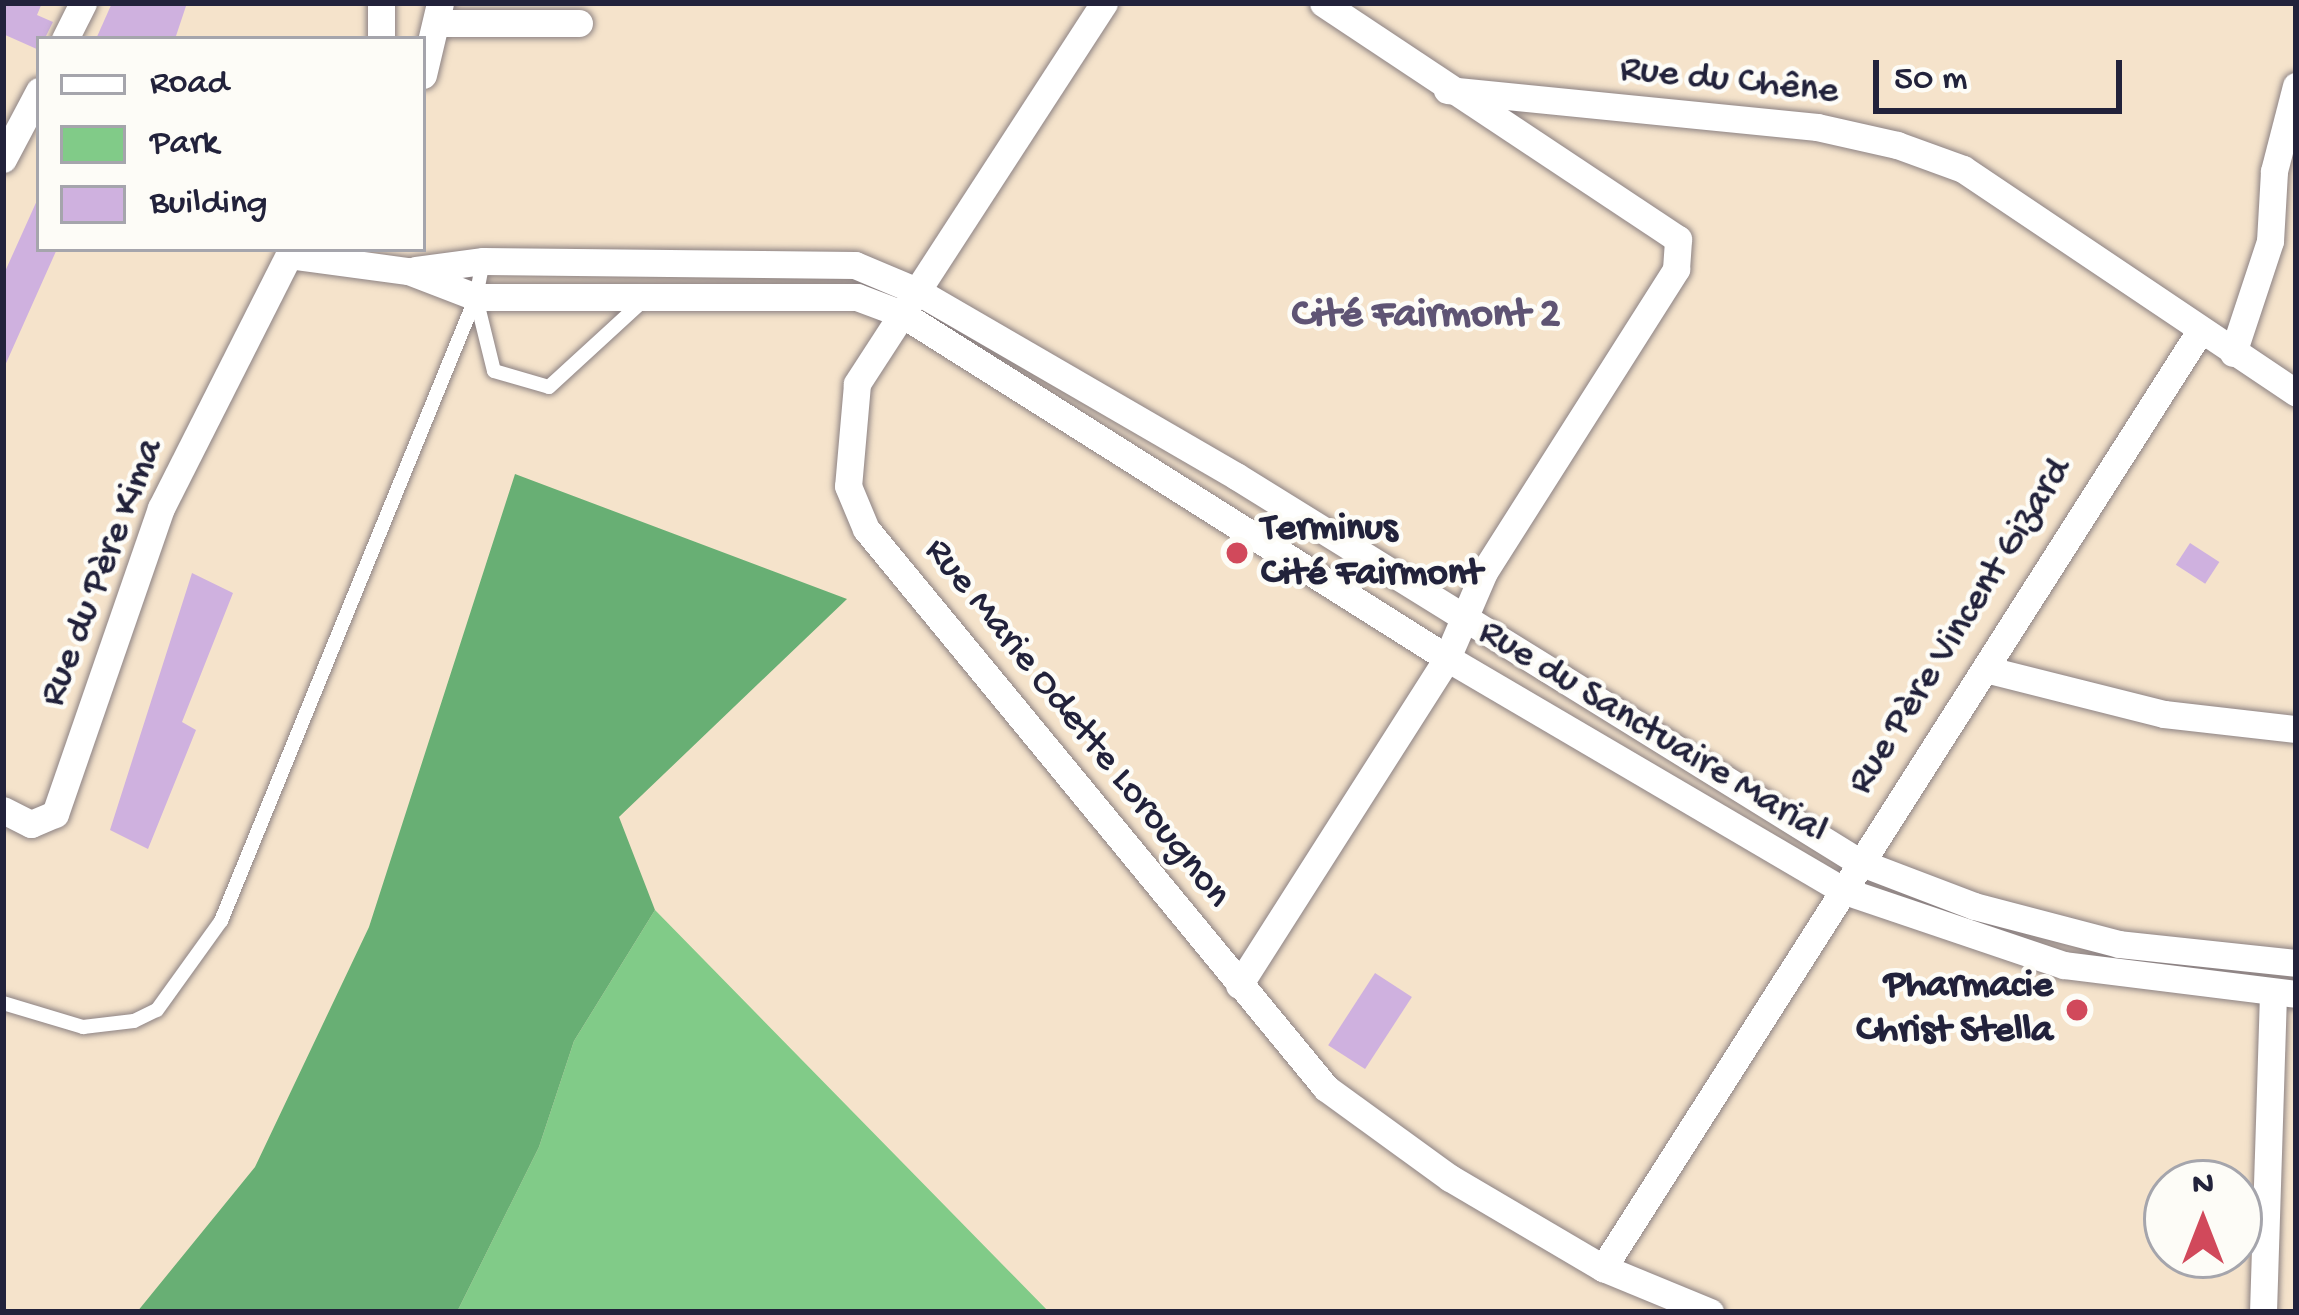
<!DOCTYPE html>
<html>
<head>
<meta charset="utf-8">
<style>
	body { margin:0 }
	#map { position:relative; width:2299px; height:1315px; overflow:hidden; background:#f5e3cb; font-family:"Gochi Hand",sans-serif }
	div>[style] { position:absolute }
	.green>* { inset:0; background:#81cb88 }
	.forest>* { inset:0; background:#68af74 }
	.building>* { inset:0; background:#cfb1df; transform-origin:0 0 }
	.roads { filter:drop-shadow(0 0 3px #8c8283) drop-shadow(0 0 3px #8c8283) }
	.lane>* { height:14px; margin:-7px; padding:0 7px; transform-origin:7px; border-radius:7px; background:#fff }
	.street>* { height:27px; margin:-13.5px; padding:0 13.5px; transform-origin:13.5px; border-radius:13.5px; background:#fff }
	.dots>* { width:33px; height:33px; translate:-50% -50%; box-sizing:border-box; border:6px solid #fdfcf7; border-radius:50% }
	span { translate:-50% -50%; white-space:nowrap; text-align:center; line-height:1.15; -webkit-text-stroke:9px #fdfcf7; paint-order:stroke }
	.street-label { font-size:39px; color:#22223b }
	.poi-label { font-size:39px; color:#22223b; font-weight:700 }
	.left { translate:0 -50%; text-align:left }
	.right { translate:-100% -50%; text-align:right }
	.neighbourhood-label { font-size:42px; color:#5f5474; font-weight:700 }
	.frame { position:absolute; inset:0; border:6px solid #22223b; pointer-events:none }
	.legend { position:absolute; left:36px; top:36px; width:390px; height:216px; box-sizing:border-box; background:#fdfcf7; border:3px solid #a5a5ac; margin:0; padding:15px 21px; list-style:none; font-size:36px; color:#22223b }
	.legend li { display:flex; align-items:center; gap:24px; height:60px }
	.legend b { width:60px; border:3px solid #a5a5ac }
	.north { position:absolute; left:2143px; top:1159px; width:120px; height:120px; box-sizing:border-box; background:#fdfcf7; border:3px solid #a5a5ac; border-radius:50%; rotate:0deg; font-size:33px; font-weight:700; line-height:48px; text-align:center; color:#22223b }
	.north::after { content:''; display:block; margin:auto; width:42px; height:54px; background:#d1495b; clip-path:polygon(50% 0,100% 100%,50% 72%,0 100%) }
	.scale { position:absolute; left:1873px; top:60px; width:249px; height:54px; box-sizing:border-box; border:6px solid #22223b; border-top:0; padding-left:15px; font-size:36px; line-height:42px; white-space:nowrap; color:#22223b; -webkit-text-stroke:9px #fdfcf7; paint-order:stroke }
</style>
</head>
<body>
<div id="map">
	<div class="green">
		<i style="clip-path:polygon(655px 910px,1049px 1312px,457px 1312px,539px 1147px,574px 1041px)"></i>
	</div>
	<div class="forest">
		<i style="clip-path:polygon(515px 474px,847px 599px,619px 817px,655px 910px,574px 1041px,539px 1147px,457px 1312px,137px 1312px,255px 1167px,369px 927px)"></i>
	</div>
	<div class="building">
		<i style="clip-path:polygon(3px 3px,42px 3px,37px 15px,53px 22px,39px 50px,3px 34px)"></i>
		<i style="clip-path:polygon(112px 3px,187px 3px,175px 39px,96px 39px)"></i>
		<i style="clip-path:polygon(39px 196px,39px 249px,57px 249px,3px 370px,3px 276px)"></i>
		<i style="left:2190px;top:543px;width:35px;height:26px;rotate:33deg"></i>
		<i style="clip-path:polygon(192px 573px,233px 593px,182px 722px,196px 730px,148px 849px,110px 830px)"></i>
		<i style="left:1375px;top:973px;width:44px;height:86px;rotate:33deg"></i>
	</div>
	<div class="roads">
		<div class="lane">
			<i style="left:477px;top:302px;width:71px;rotate:76.2deg"></i>
			<i style="left:494px;top:371px;width:57px;rotate:16.2deg"></i>
			<i style="left:549px;top:387px;width:130px;rotate:-42.5deg"></i>
			<i style="left:3px;top:1003px;width:84px;rotate:16.7deg"></i>
			<i style="left:83px;top:1027px;width:51px;rotate:-6.7deg"></i>
			<i style="left:134px;top:1021px;width:25px;rotate:-26deg"></i>
			<i style="left:157px;top:1010px;width:110px;rotate:-54.3deg"></i>
			<i style="left:221px;top:921px;width:674px;rotate:-67.77deg"></i>
			<i style="left:476px;top:297px;width:37px;rotate:-79deg"></i>
		</div>
		<div class="street">
			<i style="left:1104px;top:3px;width:454px;rotate:123deg"></i>
			<i style="left:857px;top:384px;width:102px;rotate:95deg"></i>
			<i style="left:848px;top:486px;width:47px;rotate:67.3deg"></i>
			<i style="left:866px;top:529px;width:724px;rotate:50.55deg"></i>
			<i style="left:1326px;top:1088px;width:153px;rotate:36deg"></i>
			<i style="left:1450px;top:1178px;width:178px;rotate:30.5deg"></i>
			<i style="left:1603px;top:1268px;width:116px;rotate:22.4deg"></i>
			<i style="left:439px;top:23px;width:140px"></i>
			<i style="left:65px;top:39px;width:40px;rotate:-63.4deg"></i>
			<i style="left:381px;top:39px;width:36px;rotate:-90deg"></i>
			<i style="left:423px;top:75px;width:74px;rotate:-76.7deg"></i>
			<i style="left:1447px;top:90px;width:372px;rotate:5.7deg"></i>
			<i style="left:1817px;top:127px;width:82px;rotate:12.7deg"></i>
			<i style="left:1897px;top:145px;width:70px;rotate:20deg"></i>
			<i style="left:1963px;top:169px;width:401px;rotate:33.9deg"></i>
			<i style="left:3px;top:159px;width:77px;rotate:-62.1deg"></i>
			<i style="left:289px;top:255px;width:120px;rotate:7.7deg"></i>
			<i style="left:408px;top:271px;width:73px;rotate:20.9deg"></i>
			<i style="left:476px;top:297px;width:381px"></i>
			<i style="left:857px;top:297px;width:48px;rotate:20.7deg"></i>
			<i style="left:902px;top:314px;width:644px;rotate:32.26deg"></i>
			<i style="left:1447px;top:658px;width:458px;rotate:30.4deg"></i>
			<i style="left:1842px;top:890px;width:234px;rotate:18.7deg"></i>
			<i style="left:2064px;top:965px;width:234px;rotate:7.1deg"></i>
			<i style="left:416px;top:270px;width:68px;rotate:-7.7deg"></i>
			<i style="left:483px;top:261px;width:372px;rotate:0.6deg"></i>
			<i style="left:855px;top:265px;width:67px;rotate:22.8deg"></i>
			<i style="left:917px;top:291px;width:369px;rotate:30.1deg"></i>
			<i style="left:1236px;top:476px;width:733px;rotate:31.78deg"></i>
			<i style="left:1859px;top:862px;width:123px;rotate:20.9deg"></i>
			<i style="left:1974px;top:906px;width:150px;rotate:14.7deg"></i>
			<i style="left:2119px;top:944px;width:178px;rotate:6.1deg"></i>
			<i style="left:2233px;top:353px;width:118px;rotate:-71.7deg"></i>
			<i style="left:2270px;top:241px;width:70px;rotate:-86.7deg"></i>
			<i style="left:2274px;top:171px;width:88px;rotate:-75.5deg"></i>
			<i style="left:1985px;top:669px;width:185px;rotate:14.1deg"></i>
			<i style="left:2164px;top:714px;width:133px;rotate:6.5deg"></i>
			<i style="left:3px;top:810px;width:31px;rotate:27deg"></i>
			<i style="left:31px;top:824px;width:26px;rotate:-23deg"></i>
			<i style="left:55px;top:814px;width:324px;rotate:-70.9deg"></i>
			<i style="left:161px;top:508px;width:290px;rotate:-63.2deg"></i>
			<i style="left:1239px;top:985px;width:388px;rotate:-57.5deg"></i>
			<i style="left:1447px;top:658px;width:94px;rotate:-66.7deg"></i>
			<i style="left:1484px;top:572px;width:359px;rotate:-57.6deg"></i>
			<i style="left:1676px;top:269px;width:30px;rotate:-86deg"></i>
			<i style="left:1678px;top:239px;width:426px;rotate:-146.4deg"></i>
			<i style="left:1603px;top:1268px;width:1107px;rotate:-57.5deg"></i>
			<i style="left:2263px;top:1312px;width:317px;rotate:-88.2deg"></i>
		</div>
	</div>
	<div class="dots">
		<i style="left:1237px;top:553px;background:#d1495b"></i>
		<i style="left:2077px;top:1010px;background:#d1495b"></i>
	</div>
	<div class="street-label">
		<span style="left:1729px;top:82px;rotate:6deg">Rue du Chêne</span>
		<span style="left:103px;top:573px;rotate:-69deg">Rue du Père Kima</span>
		<span style="left:1961px;top:627px;rotate:-58deg">Rue Père Vincent Gizard</span>
		<span style="left:1076px;top:724px;rotate:51deg">Rue Marie Odette Lorougnon</span>
		<span style="left:1652px;top:733px;rotate:31deg">Rue du Sanctuaire Marial</span>
	</div>
	<div class="poi-label">
		<span class="left" style="left:1261px;top:553px">Terminus<br>Cité Fairmont</span>
		<span class="right" style="left:2053px;top:1010px">Pharmacie<br>Christ Stella</span>
	</div>
	<div class="neighbourhood-label">
		<span style="left:1426px;top:317px">Cité Fairmont 2</span>
	</div>
	<div class="frame"></div>
	<ul class="legend">
	<li><b style="height:15px;background:#fff"></b>Road</li>
	<li><b style="height:33px;background:#81cb88"></b>Park</li>
	<li><b style="height:33px;background:#cfb1df"></b>Building</li>
	</ul>
	<div class="north">N</div>
	<div class="scale">50 m</div>
</div>
</body>
</html>
